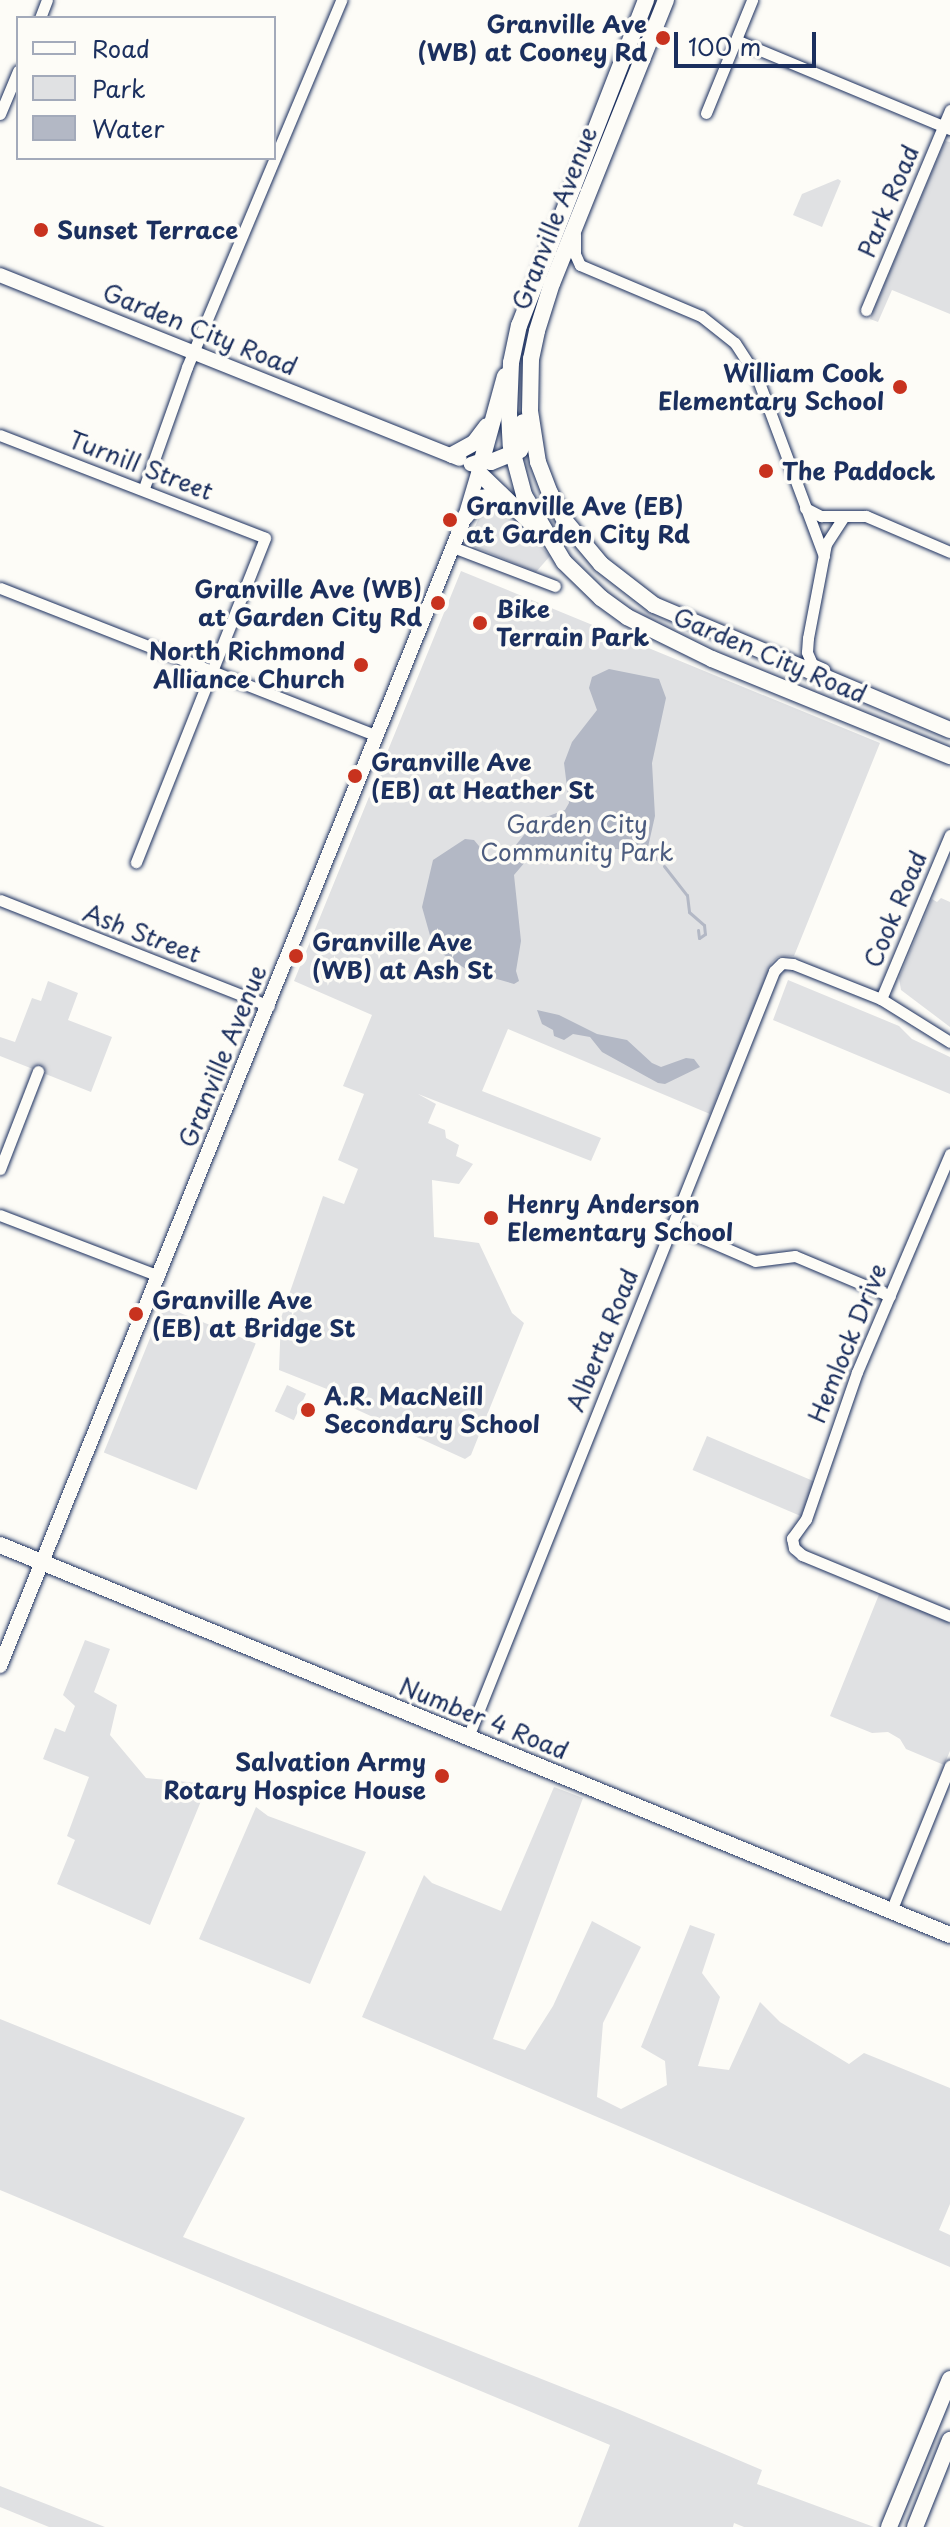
<!DOCTYPE html>
<html>
<head>
<meta charset="utf-8">
<style>
	body { margin:0 }
	#map { position:relative; width:950px; height:2527px; overflow:hidden; background:#fdfcf7; font-family:"Playpen Sans",sans-serif }
	div>[style] { position:absolute }
	.green>* { inset:0; background:#e0e1e3; transform-origin:0 0 }
	.water>* { inset:0; background:#b3b8c5 }
	.stream>* { height:3px; margin:-1.5px; padding:0 1.5px; transform-origin:1.5px; border-radius:1.5px; background:#b3b8c5 }
	.roads { filter:drop-shadow(0 0 2px #1b2f5e) drop-shadow(0 0 2px #1b2f5e) }
	.minor>* { height:11px; margin:-5.5px; padding:0 5.5px; transform-origin:5.5px; border-radius:5.5px; background:#fdfcf7 }
	.tertiary>* { height:14px; margin:-7px; padding:0 7px; transform-origin:7px; border-radius:7px; background:#fdfcf7 }
	.secondary>* { height:16px; margin:-8px; padding:0 8px; transform-origin:8px; border-radius:8px; background:#fdfcf7 }
	.dots>* { width:22px; height:22px; translate:-50% -50%; box-sizing:border-box; border:4px solid #fdfcf7; border-radius:50% }
	span { translate:-50% -50%; white-space:nowrap; text-align:center; line-height:1.15; -webkit-text-stroke:7px #fdfcf7; paint-order:stroke }
	.poi-label { font-size:24px; color:#1b2f5e; font-weight:700 }
	.right { translate:-100% -50%; text-align:right }
	.left { translate:0 -50%; text-align:left }
	.street-label { font-size:24px; color:#1b2f5e }
	.park-label { font-size:24px; color:#4c5c7f }
	.legend { position:absolute; left:16px; top:16px; width:260px; height:144px; box-sizing:border-box; background:#fdfcf7; border:2px solid #a3aaba; margin:0; padding:10px 14px; list-style:none; font-size:24px; color:#1b2f5e }
	.legend li { display:flex; align-items:center; gap:16px; height:40px }
	.legend b { width:40px; border:2px solid #a3aaba }
	.scale { position:absolute; left:674px; top:32px; width:142px; height:36px; box-sizing:border-box; border:4px solid #1b2f5e; border-top:0; padding-left:10px; font-size:24px; line-height:28px; white-space:nowrap; color:#1b2f5e; -webkit-text-stroke:6px #fdfcf7; paint-order:stroke }
</style>
</head>
<body>
<div id="map">
	<div class="green">
		<i style="clip-path:polygon(945px 141px,950px 142px,950px 314px,892px 290px,878px 322px,870px 319px)"></i>
		<i style="clip-path:polygon(838px 179px,841px 181px,822px 227px,793px 215px,802px 194px)"></i>
		<i style="clip-path:polygon(497px 501px,550px 556px,536px 572px,468px 544px,485px 503px)"></i>
		<i style="clip-path:polygon(461px 571px,880px 743px,794px 956px,778px 957px,772px 962px,710px 1114px,508px 1029px,482px 1091px,601px 1138px,591px 1161px,418px 1094px,436px 1104px,428px 1123px,445px 1130px,446px 1138px,459px 1145px,456px 1156px,473px 1164px,459px 1184px,432px 1180px,434px 1237px,479px 1243px,512px 1313px,524px 1323px,471px 1455px,465px 1459px,351px 1407px,342px 1395px,279px 1370px,281px 1318px,323px 1196px,344px 1204px,358px 1169px,338px 1160px,364px 1094px,343px 1086px,372px 1015px,294px 981px)"></i>
		<i style="clip-path:polygon(941px 898px,950px 902px,950px 1027px,901px 990px,899px 978px,932px 899px,937px 902px)"></i>
		<i style="clip-path:polygon(788px 980px,899px 1026px,912px 1039px,950px 1057px,950px 1094px,773px 1020px)"></i>
		<i style="clip-path:polygon(48px 981px,78px 993px,68px 1020px,112px 1037px,91px 1092px,0 1056px,0 1037px,15px 1042px,32px 998px,41px 1001px)"></i>
		<i style="left:163px;top:1306px;width:100px;height:158px;rotate:22deg"></i>
		<i style="left:287px;top:1385px;width:21px;height:29px;rotate:25deg"></i>
		<i style="left:707px;top:1436px;width:118px;height:37px;rotate:23deg"></i>
		<i style="clip-path:polygon(880px 1592px,950px 1623px,950px 1751px,944px 1765px,906px 1749px,900px 1739px,888px 1732px,872px 1733px,830px 1716px)"></i>
		<i style="clip-path:polygon(85px 1640px,110px 1649px,94px 1692px,117px 1705px,110px 1735px,146px 1778px,208px 1784px,150px 1925px,57px 1884px,75px 1840px,67px 1836px,89px 1777px,43px 1759px,55px 1728px,65px 1732px,75px 1706px,63px 1695px)"></i>
		<i style="clip-path:polygon(554px 1787px,583px 1798px,493px 2039px,525px 2050px,553px 2006px,592px 1921px,641px 1947px,603px 2023px,597px 2097px,621px 2109px,667px 2085px,665px 2061px,641px 2047px,690px 1925px,715px 1934px,702px 1973px,720px 1997px,698px 2066px,729px 2070px,760px 2002px,780px 2022px,849px 2064px,864px 2053px,950px 2088px,950px 2204px,939px 2230px,950px 2235px,950px 2267px,362px 2017px,424px 1875px,432px 1883px,501px 1911px)"></i>
		<i style="clip-path:polygon(256px 1807px,268px 1816px,366px 1852px,310px 1984px,199px 1939px)"></i>
		<i style="clip-path:polygon(0 2019px,245px 2118px,183px 2237px,620px 2410px,762px 2470px,757px 2484px,874px 2527px,744px 2527px,734px 2523px,733px 2527px,578px 2527px,610px 2445px,0 2190px)"></i>
		<i style="clip-path:polygon(0 2486px,105px 2527px,49px 2527px,0 2507px)"></i>
	</div>
	<div class="water">
		<i style="clip-path:polygon(609px 669px,659px 679px,666px 698px,652px 763px,655px 816px,646px 856px,640px 858px,618px 849px,537px 848px,514px 875px,521px 941px,516px 971px,519px 981px,514px 984px,469px 971px,441px 953px,431px 939px,422px 907px,433px 860px,465px 839px,474px 840px,489px 858px,508px 855px,535px 821px,565px 810px,569px 803px,564px 763px,572px 742px,597px 710px,589px 688px,592px 677px)"></i>
		<i style="clip-path:polygon(537px 1010px,559px 1015px,597px 1034px,627px 1040px,652px 1063px,661px 1067px,686px 1058px,694px 1059px,700px 1067px,665px 1084px,658px 1083px,602px 1052px,590px 1037px,573px 1034px,564px 1040px,554px 1036px,553px 1030px,542px 1024px)"></i>
	</div>
	<div class="stream">
		<i style="left:648px;top:850px;width:13px;rotate:45deg"></i>
		<i style="left:664px;top:866px;width:37px;rotate:52deg"></i>
		<i style="left:687px;top:895px;width:17px;rotate:83deg"></i>
		<i style="left:689px;top:912px;width:20px;rotate:41deg"></i>
		<i style="left:704px;top:925px;width:9px;rotate:84deg"></i>
		<i style="left:705px;top:934px;width:7px;rotate:146deg"></i>
		<i style="left:699px;top:938px;width:8px;rotate:-97deg"></i>
	</div>
	<div class="roads">
		<div class="minor">
			<i style="left:40px;top:18px;width:19px;rotate:-69deg"></i>
			<i style="left:736px;top:40px;width:232px;rotate:22.6deg"></i>
			<i style="left:706px;top:113px;width:122px;rotate:-67.8deg"></i>
			<i style="left:0;top:114px;width:47px;rotate:-67.3deg"></i>
			<i style="left:575px;top:234px;width:20px;rotate:90deg"></i>
			<i style="left:575px;top:254px;width:12px;rotate:66deg"></i>
			<i style="left:580px;top:265px;width:131px;rotate:22.9deg"></i>
			<i style="left:701px;top:316px;width:43px;rotate:38.5deg"></i>
			<i style="left:735px;top:343px;width:40px;rotate:57.1deg"></i>
			<i style="left:757px;top:377px;width:191px;rotate:69.5deg"></i>
			<i style="left:866px;top:310px;width:217px;rotate:-67.2deg"></i>
			<i style="left:0;top:435px;width:284px;rotate:21.2deg"></i>
			<i style="left:265px;top:538px;width:349px;rotate:111.7deg"></i>
			<i style="left:144px;top:488px;width:128px;rotate:-70.4deg"></i>
			<i style="left:187px;top:367px;width:398px;rotate:-67.2deg"></i>
			<i style="left:805px;top:508px;width:18px;rotate:27deg"></i>
			<i style="left:821px;top:516px;width:45px"></i>
			<i style="left:866px;top:516px;width:91px;rotate:23.2deg"></i>
			<i style="left:453px;top:547px;width:109px;rotate:20.9deg"></i>
			<i style="left:0;top:588px;width:405px;rotate:21.4deg"></i>
			<i style="left:824px;top:669px;width:13px;rotate:-157deg"></i>
			<i style="left:812px;top:664px;width:13px;rotate:-113deg"></i>
			<i style="left:807px;top:652px;width:14px;rotate:-86deg"></i>
			<i style="left:808px;top:638px;width:96px;rotate:-79.2deg"></i>
			<i style="left:826px;top:544px;width:31px;rotate:-57deg"></i>
			<i style="left:0;top:900px;width:289px;rotate:21.5deg"></i>
			<i style="left:881px;top:999px;width:178px;rotate:-67.2deg"></i>
			<i style="left:950px;top:1154px;width:237px;rotate:113.1deg"></i>
			<i style="left:857px;top:1372px;width:156px;rotate:109.1deg"></i>
			<i style="left:806px;top:1519px;width:24px;rotate:126deg"></i>
			<i style="left:792px;top:1538px;width:10px;rotate:79deg"></i>
			<i style="left:794px;top:1548px;width:11px;rotate:41deg"></i>
			<i style="left:802px;top:1555px;width:160px;rotate:22.4deg"></i>
			<i style="left:0;top:1169px;width:105px;rotate:-68.8deg"></i>
			<i style="left:0;top:1215px;width:170px;rotate:21deg"></i>
			<i style="left:672px;top:1225px;width:90px;rotate:23.4deg"></i>
			<i style="left:755px;top:1261px;width:40px;rotate:-7.1deg"></i>
			<i style="left:795px;top:1256px;width:103px;rotate:22.8deg"></i>
			<i style="left:468px;top:1737px;width:825px;rotate:-68.22deg"></i>
			<i style="left:774px;top:971px;width:11px;rotate:-45deg"></i>
			<i style="left:782px;top:963px;width:11px;rotate:5deg"></i>
			<i style="left:793px;top:964px;width:95px;rotate:21.7deg"></i>
			<i style="left:881px;top:999px;width:81px;rotate:31.9deg"></i>
			<i style="left:891px;top:1911px;width:157px;rotate:-67.9deg"></i>
		</div>
		<div class="tertiary">
			<i style="left:0;top:275px;width:495px;rotate:21.8deg"></i>
			<i style="left:0;top:1666px;width:1240px;rotate:-67.97deg"></i>
			<i style="left:465px;top:517px;width:59px;rotate:-73.4deg"></i>
			<i style="left:482px;top:460px;width:12px;rotate:160deg"></i>
		</div>
		<div class="secondary">
			<i style="left:646px;top:0;width:349px;rotate:111.3deg"></i>
			<i style="left:519px;top:325px;width:39px;rotate:102deg"></i>
			<i style="left:511px;top:363px;width:50px;rotate:92.3deg"></i>
			<i style="left:509px;top:413px;width:33px;rotate:87deg"></i>
			<i style="left:511px;top:446px;width:51px;rotate:75.1deg"></i>
			<i style="left:524px;top:495px;width:78px;rotate:59.2deg"></i>
			<i style="left:564px;top:562px;width:52px;rotate:44.2deg"></i>
			<i style="left:601px;top:598px;width:32px;rotate:36deg"></i>
			<i style="left:627px;top:617px;width:95px;rotate:26.3deg"></i>
			<i style="left:712px;top:659px;width:257px;rotate:22.2deg"></i>
			<i style="left:666px;top:0;width:305px;rotate:111.9deg"></i>
			<i style="left:552px;top:283px;width:50px;rotate:107.4deg"></i>
			<i style="left:537px;top:331px;width:29px;rotate:102deg"></i>
			<i style="left:531px;top:359px;width:52px;rotate:91.1deg"></i>
			<i style="left:530px;top:411px;width:52px;rotate:81.1deg"></i>
			<i style="left:538px;top:462px;width:33px;rotate:69deg"></i>
			<i style="left:550px;top:493px;width:32px;rotate:62deg"></i>
			<i style="left:565px;top:521px;width:56px;rotate:50.1deg"></i>
			<i style="left:601px;top:564px;width:67px;rotate:37.7deg"></i>
			<i style="left:654px;top:605px;width:321px;rotate:22.9deg"></i>
			<i style="left:452px;top:455px;width:25px;rotate:-29deg"></i>
			<i style="left:474px;top:443px;width:21px;rotate:-53deg"></i>
			<i style="left:482px;top:460px;width:9px;rotate:13deg"></i>
			<i style="left:491px;top:462px;width:31px;rotate:-22deg"></i>
			<i style="left:520px;top:450px;width:15px;rotate:-70deg"></i>
			<i style="left:525px;top:436px;width:14px;rotate:-98deg"></i>
			<i style="left:482px;top:460px;width:87px;rotate:-74.7deg"></i>
			<i style="left:479px;top:473px;width:75px;rotate:43.9deg"></i>
			<i style="left:465px;top:517px;width:25px;rotate:-50deg"></i>
			<i style="left:481px;top:498px;width:20px;rotate:-11deg"></i>
			<i style="left:0;top:1545px;width:1027px;rotate:22.32deg"></i>
			<i style="left:889px;top:2527px;width:160px;rotate:-67.6deg"></i>
			<i style="left:915px;top:2527px;width:94px;rotate:-68.1deg"></i>
		</div>
	</div>
	<div class="dots">
		<i style="left:663px;top:38px;background:#c8321e"></i>
		<i style="left:41px;top:230px;background:#c8321e"></i>
		<i style="left:900px;top:387px;background:#c8321e"></i>
		<i style="left:766px;top:471px;background:#c8321e"></i>
		<i style="left:450px;top:520px;background:#c8321e"></i>
		<i style="left:438px;top:603px;background:#c8321e"></i>
		<i style="left:480px;top:623px;background:#c8321e"></i>
		<i style="left:361px;top:665px;background:#c8321e"></i>
		<i style="left:355px;top:776px;background:#c8321e"></i>
		<i style="left:296px;top:956px;background:#c8321e"></i>
		<i style="left:491px;top:1218px;background:#c8321e"></i>
		<i style="left:136px;top:1314px;background:#c8321e"></i>
		<i style="left:308px;top:1410px;background:#c8321e"></i>
		<i style="left:442px;top:1776px;background:#c8321e"></i>
	</div>
	<div class="poi-label">
		<span class="right" style="left:647px;top:38px">Granville Ave<br>(WB) at Cooney Rd</span>
		<span class="left" style="left:57px;top:230px">Sunset Terrace</span>
		<span class="right" style="left:884px;top:387px">William Cook<br>Elementary School</span>
		<span class="left" style="left:782px;top:471px">The Paddock</span>
		<span class="left" style="left:466px;top:520px">Granville Ave (EB)<br>at Garden City Rd</span>
		<span class="right" style="left:422px;top:603px">Granville Ave (WB)<br>at Garden City Rd</span>
		<span class="left" style="left:496px;top:623px">Bike<br>Terrain Park</span>
		<span class="right" style="left:345px;top:665px">North Richmond<br>Alliance Church</span>
		<span class="left" style="left:371px;top:776px">Granville Ave<br>(EB) at Heather St</span>
		<span class="left" style="left:312px;top:956px">Granville Ave<br>(WB) at Ash St</span>
		<span class="left" style="left:507px;top:1218px">Henry Anderson<br>Elementary School</span>
		<span class="left" style="left:152px;top:1314px">Granville Ave<br>(EB) at Bridge St</span>
		<span class="left" style="left:324px;top:1410px">A.R. MacNeill<br>Secondary School</span>
		<span class="right" style="left:426px;top:1776px">Salvation Army<br>Rotary Hospice House</span>
	</div>
	<div class="street-label">
		<span style="left:888px;top:201px;rotate:-67deg">Park Road</span>
		<span style="left:554px;top:218px;rotate:-69deg">Granville Avenue</span>
		<span style="left:200px;top:329px;rotate:22deg">Garden City Road</span>
		<span style="left:141px;top:465px;rotate:21deg">Turnill Street</span>
		<span style="left:770px;top:655px;rotate:23deg">Garden City Road</span>
		<span style="left:895px;top:909px;rotate:-67deg">Cook Road</span>
		<span style="left:142px;top:933px;rotate:21deg">Ash Street</span>
		<span style="left:222px;top:1056px;rotate:-68deg">Granville Avenue</span>
		<span style="left:602px;top:1340px;rotate:-68deg">Alberta Road</span>
		<span style="left:847px;top:1343px;rotate:-68deg">Hemlock Drive</span>
		<span style="left:484px;top:1718px;rotate:22deg">Number 4 Road</span>
	</div>
	<div class="park-label">
		<span style="left:577px;top:838px">Garden City<br>Community Park</span>
	</div>
	<ul class="legend">
	<li><b style="height:10px;background:#fdfcf7"></b>Road</li>
	<li><b style="height:22px;background:#e0e1e3"></b>Park</li>
	<li><b style="height:22px;background:#b3b8c5"></b>Water</li>
	</ul>
	<div class="scale">100 m</div>
</div>
</body>
</html>
